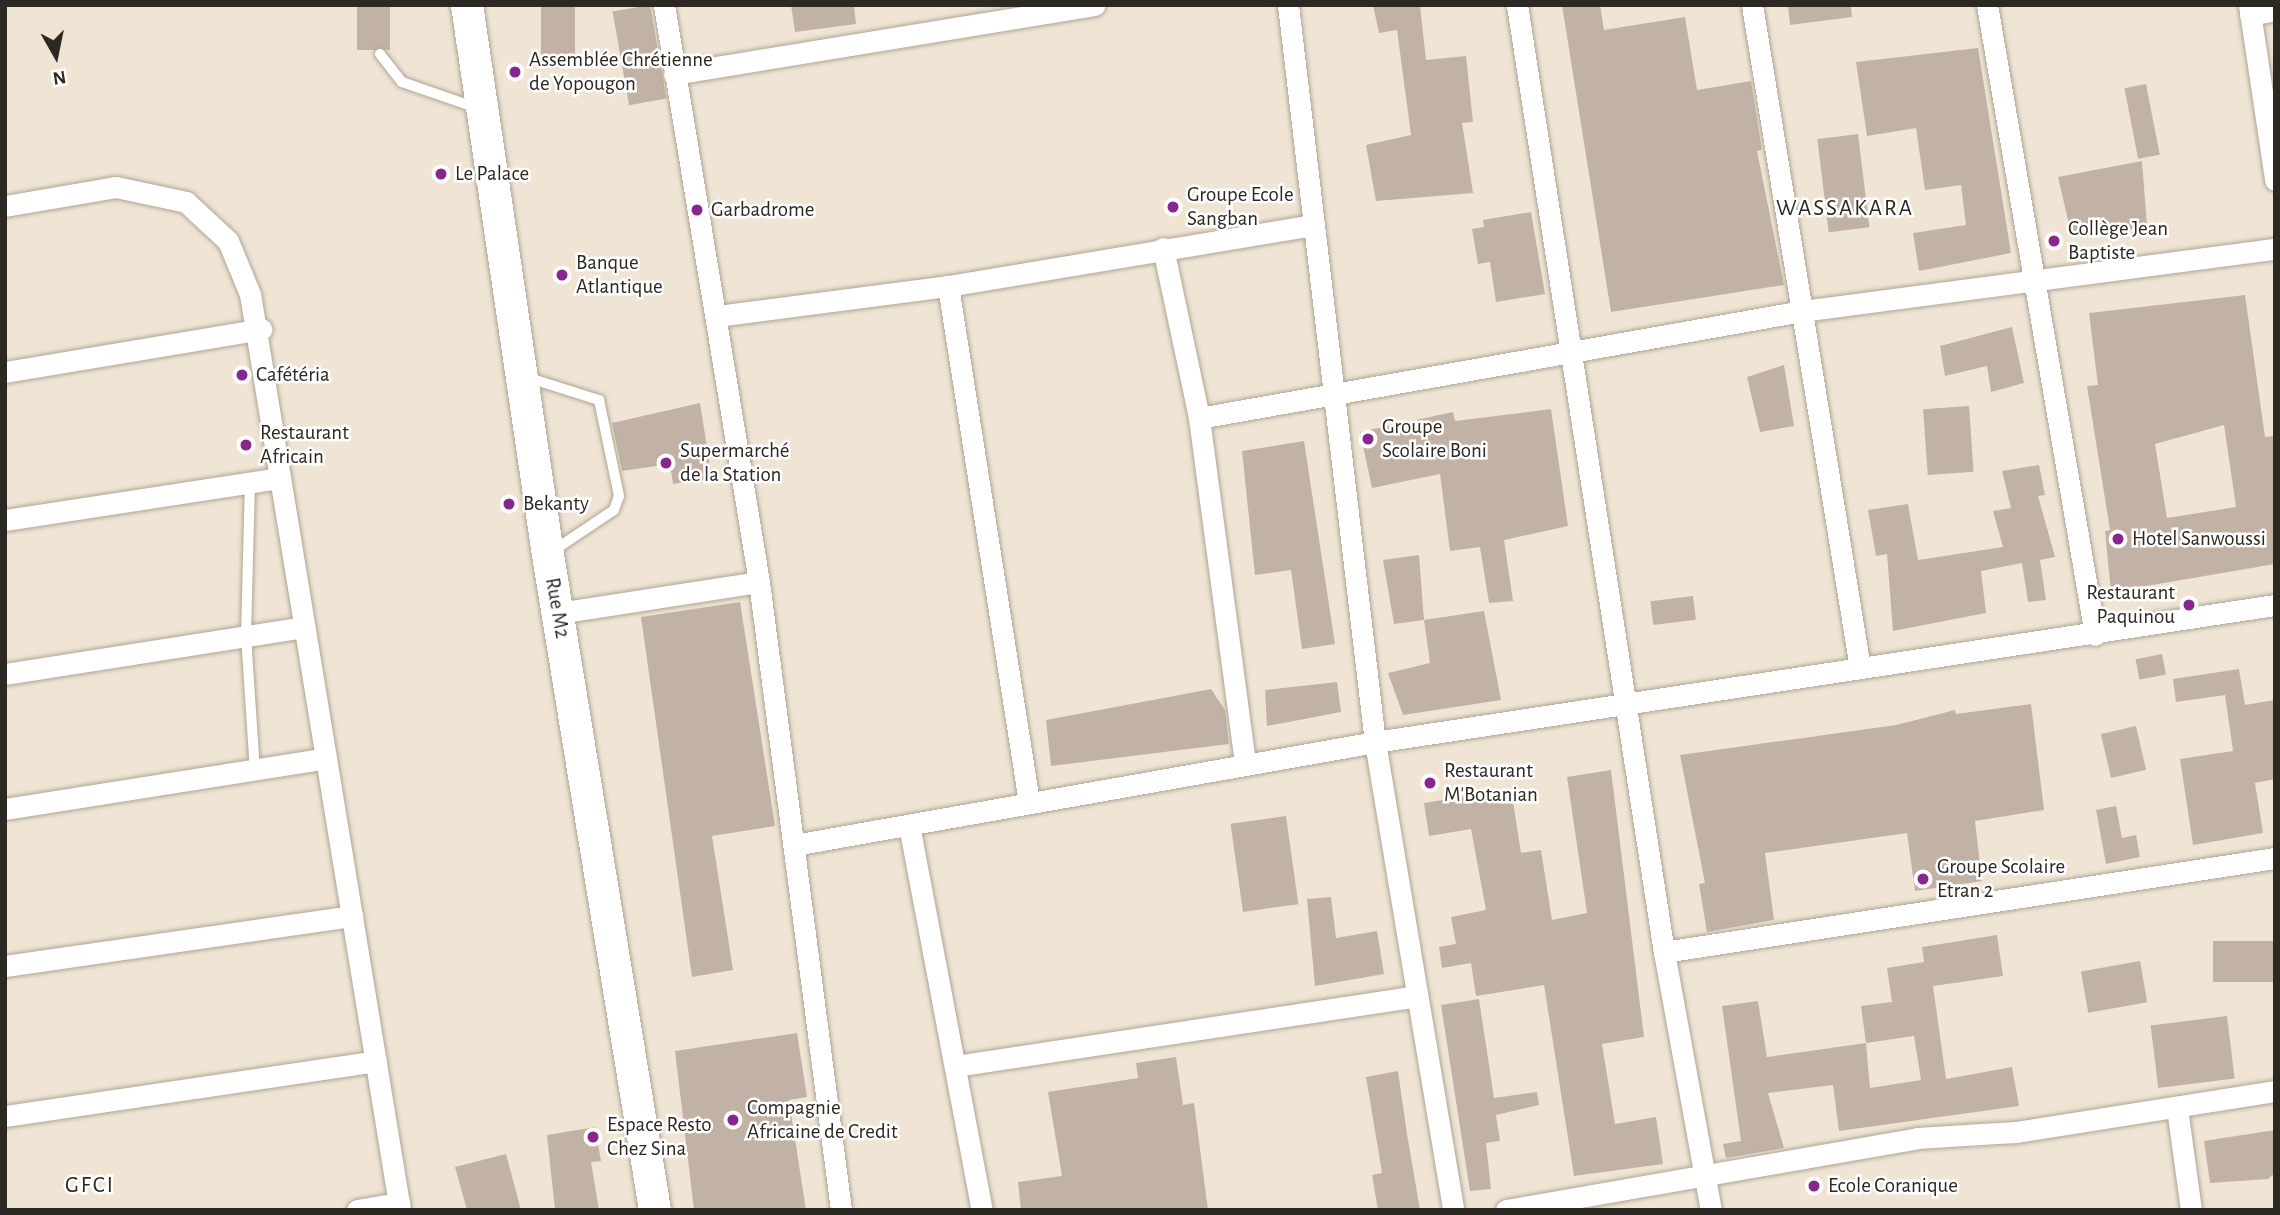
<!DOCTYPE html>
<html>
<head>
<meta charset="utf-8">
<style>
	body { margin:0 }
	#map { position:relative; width:2280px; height:1215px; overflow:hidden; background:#f0e5d5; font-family:"Alegreya Sans",sans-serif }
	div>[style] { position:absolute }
	.building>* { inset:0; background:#c2b2a6; transform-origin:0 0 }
	.roads { filter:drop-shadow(0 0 2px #afa595) drop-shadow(0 0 2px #afa595) }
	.service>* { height:10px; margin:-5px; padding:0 5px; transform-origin:5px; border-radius:5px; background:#fff }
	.minor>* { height:21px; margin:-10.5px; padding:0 10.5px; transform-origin:10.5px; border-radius:10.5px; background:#fff }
	.secondary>* { height:32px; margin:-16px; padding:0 16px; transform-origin:16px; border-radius:16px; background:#fff }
	.dots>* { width:19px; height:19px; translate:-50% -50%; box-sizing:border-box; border:4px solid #fff; border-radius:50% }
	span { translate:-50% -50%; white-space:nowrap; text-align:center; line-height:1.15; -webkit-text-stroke:5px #fff; paint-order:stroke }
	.poi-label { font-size:21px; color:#2c2822 }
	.left { translate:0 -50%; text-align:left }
	.right { translate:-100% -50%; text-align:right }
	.street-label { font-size:21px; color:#2c2822 }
	.neighbourhood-label { font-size:23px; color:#2c2822; letter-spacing:2px }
	.frame { position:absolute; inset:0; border:7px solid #2c2822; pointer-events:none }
	.north { position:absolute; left:21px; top:21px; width:70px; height:70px; -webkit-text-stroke:5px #fff; paint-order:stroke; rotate:171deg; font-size:19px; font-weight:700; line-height:28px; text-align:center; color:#2c2822 }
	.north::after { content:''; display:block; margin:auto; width:24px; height:32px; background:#2c2822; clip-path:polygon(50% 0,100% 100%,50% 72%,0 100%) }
</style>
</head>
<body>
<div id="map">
	<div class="building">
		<i style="left:357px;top:5px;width:33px;height:45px"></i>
		<i style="left:541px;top:5px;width:34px;height:57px"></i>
		<i style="left:650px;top:5px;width:95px;height:38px;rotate:80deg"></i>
		<i style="clip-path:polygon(791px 5px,854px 5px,856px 24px,795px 32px)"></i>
		<i style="clip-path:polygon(1373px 5px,1420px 5px,1426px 60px,1466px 56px,1473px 122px,1462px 123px,1473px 193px,1376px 201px,1366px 145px,1411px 135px,1397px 30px,1379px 33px)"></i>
		<i style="clip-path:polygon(1562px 5px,1600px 5px,1604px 30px,1685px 17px,1697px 90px,1751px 81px,1762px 150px,1757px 151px,1784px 285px,1611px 312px)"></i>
		<i style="clip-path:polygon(1788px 5px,1851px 5px,1852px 17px,1790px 25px)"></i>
		<i style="clip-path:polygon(1978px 48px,2011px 253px,1919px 271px,1913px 233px,1966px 225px,1961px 185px,1925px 190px,1916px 128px,1867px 136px,1856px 62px)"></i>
		<i style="left:2146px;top:84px;width:72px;height:22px;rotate:79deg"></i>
		<i style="left:1858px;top:134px;width:94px;height:41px;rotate:83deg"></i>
		<i style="clip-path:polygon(2142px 161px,2147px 227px,2072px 237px,2058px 177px)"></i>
		<i style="clip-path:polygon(1531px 212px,1545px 294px,1496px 302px,1490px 262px,1478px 264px,1472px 229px,1484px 227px,1483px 220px)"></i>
		<i style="clip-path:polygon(evenodd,2245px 295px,2265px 437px,2275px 436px,2275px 564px,2111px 592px,2105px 531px,2110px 530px,2087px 386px,2098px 385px,2089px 313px,2245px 295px,2224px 425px,2236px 507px,2167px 518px,2155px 444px,2224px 425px)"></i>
		<i style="clip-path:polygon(2012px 327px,2024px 383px,1991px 392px,1987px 366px,1945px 376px,1940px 346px)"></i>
		<i style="clip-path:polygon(1784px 365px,1794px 426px,1760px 432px,1747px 377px)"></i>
		<i style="clip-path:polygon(700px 403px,712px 478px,673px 484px,670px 464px,622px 471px,612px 423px)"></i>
		<i style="left:1969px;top:406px;width:66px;height:46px;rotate:86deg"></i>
		<i style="clip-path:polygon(1551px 409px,1568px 526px,1504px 540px,1513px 601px,1489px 603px,1480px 547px,1450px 551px,1440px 474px,1372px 488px,1360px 432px,1453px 412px,1455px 421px)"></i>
		<i style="clip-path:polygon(1304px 441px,1335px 644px,1302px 649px,1291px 570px,1255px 575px,1242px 451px)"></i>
		<i style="clip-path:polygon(2039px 465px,2045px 495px,2038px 496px,2055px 557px,2040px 560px,2046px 600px,2028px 602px,2022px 563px,1981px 571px,1986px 613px,1893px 631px,1887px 554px,1876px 556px,1868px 510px,1908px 504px,1918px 560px,2003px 547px,1993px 511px,2011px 508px,2002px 471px)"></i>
		<i style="clip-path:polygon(1419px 555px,1424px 620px,1394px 624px,1383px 560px)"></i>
		<i style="left:1693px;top:596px;width:24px;height:43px;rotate:83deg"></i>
		<i style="clip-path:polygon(740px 602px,775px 826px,712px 836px,733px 970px,692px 977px,641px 617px)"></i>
		<i style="clip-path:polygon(1484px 611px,1501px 700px,1403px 715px,1388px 673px,1430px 663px,1424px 620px)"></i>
		<i style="left:2162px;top:654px;width:21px;height:27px;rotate:79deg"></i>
		<i style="clip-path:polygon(2239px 669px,2245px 705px,2275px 700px,2275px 779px,2255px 783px,2263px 833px,2193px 845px,2180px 759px,2233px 751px,2225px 695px,2176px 702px,2173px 679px)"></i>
		<i style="clip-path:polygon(1337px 682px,1341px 712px,1267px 726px,1265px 690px)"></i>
		<i style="clip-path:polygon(1211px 689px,1225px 710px,1229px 744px,1051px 766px,1046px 720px)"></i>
		<i style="clip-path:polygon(2031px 704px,2044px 810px,1975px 821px,1982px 881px,1915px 891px,1907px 833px,1765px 853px,1774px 920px,1707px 932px,1699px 884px,1705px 883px,1680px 755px,1896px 725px,1955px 710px,1956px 714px)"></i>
		<i style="left:2136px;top:726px;width:45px;height:36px;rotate:77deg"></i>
		<i style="clip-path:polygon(1611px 770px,1644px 1037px,1602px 1044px,1615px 1124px,1656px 1117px,1663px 1164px,1574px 1176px,1544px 985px,1476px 996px,1471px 963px,1442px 968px,1439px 947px,1456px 944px,1451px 917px,1486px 910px,1471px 829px,1429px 836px,1424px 803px,1511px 789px,1521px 853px,1541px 850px,1552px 920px,1587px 913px,1567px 777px)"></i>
		<i style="clip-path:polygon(2116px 806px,2122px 838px,2136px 835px,2140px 857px,2106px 864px,2096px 810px)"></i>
		<i style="left:1286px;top:816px;width:89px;height:56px;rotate:82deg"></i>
		<i style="clip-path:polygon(1331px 897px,1336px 938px,1377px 931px,1384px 974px,1315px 986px,1307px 899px)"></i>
		<i style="clip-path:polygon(evenodd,1997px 935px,2003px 976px,1933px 986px,1946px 1079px,2012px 1067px,2019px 1106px,1839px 1131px,1833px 1085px,1768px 1093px,1784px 1148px,1726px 1158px,1723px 1144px,1741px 1141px,1722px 1006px,1758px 1001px,1767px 1057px,1866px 1043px,1861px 1006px,1892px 1002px,1887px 968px,1924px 962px,1922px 947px,1997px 935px,1914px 1036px,1921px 1080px,1870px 1088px,1866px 1043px,1914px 1036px)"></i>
		<i style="left:2275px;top:941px;width:41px;height:62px;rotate:90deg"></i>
		<i style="left:2140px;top:961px;width:42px;height:60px;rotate:80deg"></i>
		<i style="clip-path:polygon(1479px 999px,1494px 1098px,1537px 1092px,1539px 1105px,1496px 1115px,1500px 1141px,1486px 1143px,1491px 1189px,1470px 1191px,1441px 1005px)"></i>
		<i style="left:2227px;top:1016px;width:63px;height:77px;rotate:83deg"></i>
		<i style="clip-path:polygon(797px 1033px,807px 1097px,789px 1100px,806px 1210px,694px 1210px,675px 1051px)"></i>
		<i style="clip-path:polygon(1176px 1057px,1183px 1105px,1194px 1103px,1208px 1210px,1021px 1210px,1018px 1182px,1062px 1176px,1048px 1092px,1138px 1078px,1136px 1063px)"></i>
		<i style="clip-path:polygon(1398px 1071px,1407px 1134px,1420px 1210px,1378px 1210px,1372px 1175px,1382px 1173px,1366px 1077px)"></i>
		<i style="clip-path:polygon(595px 1127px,601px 1161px,591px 1162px,599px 1210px,555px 1210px,547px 1135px)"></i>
		<i style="clip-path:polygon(2275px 1130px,2275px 1173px,2268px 1179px,2210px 1183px,2204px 1141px)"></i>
		<i style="clip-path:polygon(506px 1154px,521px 1210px,467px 1210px,455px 1167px)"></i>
	</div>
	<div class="roads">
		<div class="service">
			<i style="left:380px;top:54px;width:36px;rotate:52deg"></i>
			<i style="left:402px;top:82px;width:79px;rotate:19.1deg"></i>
			<i style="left:526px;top:377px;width:77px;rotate:17.5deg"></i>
			<i style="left:599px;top:400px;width:98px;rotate:78.2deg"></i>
			<i style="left:619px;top:496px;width:15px;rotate:110deg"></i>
			<i style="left:614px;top:510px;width:73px;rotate:146.1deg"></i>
			<i style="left:250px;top:482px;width:154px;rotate:91.5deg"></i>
			<i style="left:246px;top:636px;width:134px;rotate:86.2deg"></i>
		</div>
		<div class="minor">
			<i style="left:664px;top:5px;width:585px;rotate:80.65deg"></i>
			<i style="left:759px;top:582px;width:633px;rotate:82.56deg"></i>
			<i style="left:1288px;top:5px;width:742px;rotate:83.27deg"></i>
			<i style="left:1375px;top:742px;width:474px;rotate:80.5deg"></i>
			<i style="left:1517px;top:5px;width:958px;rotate:81.18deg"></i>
			<i style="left:1664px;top:952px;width:262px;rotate:79.7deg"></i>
			<i style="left:1752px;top:5px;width:672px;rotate:80.75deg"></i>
			<i style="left:1987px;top:5px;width:639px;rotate:80.27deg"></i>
			<i style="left:2249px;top:5px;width:177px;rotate:81.5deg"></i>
			<i style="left:2250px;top:15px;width:25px;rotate:-11deg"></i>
			<i style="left:674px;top:74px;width:426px;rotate:-9.3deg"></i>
			<i style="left:5px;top:206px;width:113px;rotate:-9.7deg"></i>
			<i style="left:116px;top:187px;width:72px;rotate:12.1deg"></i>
			<i style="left:186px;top:202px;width:57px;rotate:42.9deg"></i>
			<i style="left:228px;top:241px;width:57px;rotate:67.5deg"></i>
			<i style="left:250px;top:294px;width:928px;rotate:80.7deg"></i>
			<i style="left:1163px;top:248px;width:174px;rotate:78deg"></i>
			<i style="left:1199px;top:418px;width:348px;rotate:82.4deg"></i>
			<i style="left:948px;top:286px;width:522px;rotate:81.08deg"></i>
			<i style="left:717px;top:316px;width:233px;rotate:-7.4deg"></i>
			<i style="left:948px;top:286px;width:371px;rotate:-9.5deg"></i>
			<i style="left:5px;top:372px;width:260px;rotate:-9.5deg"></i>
			<i style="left:1199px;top:418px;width:612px;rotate:-10.06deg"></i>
			<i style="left:1802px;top:311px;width:477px;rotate:-7.5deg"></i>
			<i style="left:5px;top:520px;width:278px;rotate:-8.7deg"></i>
			<i style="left:558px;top:613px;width:203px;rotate:-8.8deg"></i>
			<i style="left:5px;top:674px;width:303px;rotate:-8.9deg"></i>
			<i style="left:5px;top:809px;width:325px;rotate:-9deg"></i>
			<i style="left:909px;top:825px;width:392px;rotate:79.3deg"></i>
			<i style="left:794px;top:845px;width:590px;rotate:-10.05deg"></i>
			<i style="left:1375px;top:742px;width:910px;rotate:-8.66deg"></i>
			<i style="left:1664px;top:952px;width:618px;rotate:-8.75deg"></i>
			<i style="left:5px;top:966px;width:351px;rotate:-8.2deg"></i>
			<i style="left:955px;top:1066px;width:466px;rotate:-8.6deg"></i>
			<i style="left:2177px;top:1108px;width:103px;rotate:82.2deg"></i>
			<i style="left:5px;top:1116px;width:375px;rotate:-8.4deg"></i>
			<i style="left:357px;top:1210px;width:43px;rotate:-9.5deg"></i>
			<i style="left:1506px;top:1210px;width:417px;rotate:-9.9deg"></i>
			<i style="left:1917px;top:1138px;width:99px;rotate:-3.5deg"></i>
			<i style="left:2016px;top:1132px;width:262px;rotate:-9deg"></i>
		</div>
		<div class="secondary">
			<i style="left:467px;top:5px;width:556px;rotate:81.62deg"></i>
			<i style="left:548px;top:555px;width:664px;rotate:80.72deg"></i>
		</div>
	</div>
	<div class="dots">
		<i style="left:515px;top:72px;background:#87268f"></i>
		<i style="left:441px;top:174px;background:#87268f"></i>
		<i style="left:1173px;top:207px;background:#87268f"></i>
		<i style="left:697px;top:210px;background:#87268f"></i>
		<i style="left:2054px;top:241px;background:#87268f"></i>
		<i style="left:562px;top:275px;background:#87268f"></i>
		<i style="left:242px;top:375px;background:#87268f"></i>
		<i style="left:1368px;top:439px;background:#87268f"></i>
		<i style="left:246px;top:445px;background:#87268f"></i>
		<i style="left:666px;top:463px;background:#87268f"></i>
		<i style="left:509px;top:504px;background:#87268f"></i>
		<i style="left:2118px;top:539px;background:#87268f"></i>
		<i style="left:2189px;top:605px;background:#87268f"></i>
		<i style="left:1430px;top:783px;background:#87268f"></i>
		<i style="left:1923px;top:879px;background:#87268f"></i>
		<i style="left:733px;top:1120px;background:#87268f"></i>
		<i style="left:593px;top:1137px;background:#87268f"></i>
		<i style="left:1814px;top:1186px;background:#87268f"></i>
	</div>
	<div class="poi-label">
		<span class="left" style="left:529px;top:72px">Assemblée Chrétienne<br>de Yopougon</span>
		<span class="left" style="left:455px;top:174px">Le Palace</span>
		<span class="left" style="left:1187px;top:207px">Groupe Ecole<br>Sangban</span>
		<span class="left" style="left:711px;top:210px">Garbadrome</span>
		<span class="left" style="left:2068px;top:241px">Collège Jean<br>Baptiste</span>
		<span class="left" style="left:576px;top:275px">Banque<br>Atlantique</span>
		<span class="left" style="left:256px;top:375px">Cafétéria</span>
		<span class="left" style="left:1382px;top:439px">Groupe<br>Scolaire Boni</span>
		<span class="left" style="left:260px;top:445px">Restaurant<br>Africain</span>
		<span class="left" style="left:680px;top:463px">Supermarché<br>de la Station</span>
		<span class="left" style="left:523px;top:504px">Bekanty</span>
		<span class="left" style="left:2132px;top:539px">Hotel Sanwoussi</span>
		<span class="right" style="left:2175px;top:605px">Restaurant<br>Paquinou</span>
		<span class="left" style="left:1444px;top:783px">Restaurant<br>M'Botanian</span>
		<span class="left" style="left:1937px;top:879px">Groupe Scolaire<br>Etran 2</span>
		<span class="left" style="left:747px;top:1120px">Compagnie<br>Africaine de Credit</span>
		<span class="left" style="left:607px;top:1137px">Espace Resto<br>Chez Sina</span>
		<span class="left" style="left:1828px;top:1186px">Ecole Coranique</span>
	</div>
	<div class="street-label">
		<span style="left:557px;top:608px;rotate:80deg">Rue M2</span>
	</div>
	<div class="neighbourhood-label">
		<span style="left:1845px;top:209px">WASSAKARA</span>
		<span style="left:90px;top:1186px">GFCI</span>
	</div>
	<div class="frame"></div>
	<div class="north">N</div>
</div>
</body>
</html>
